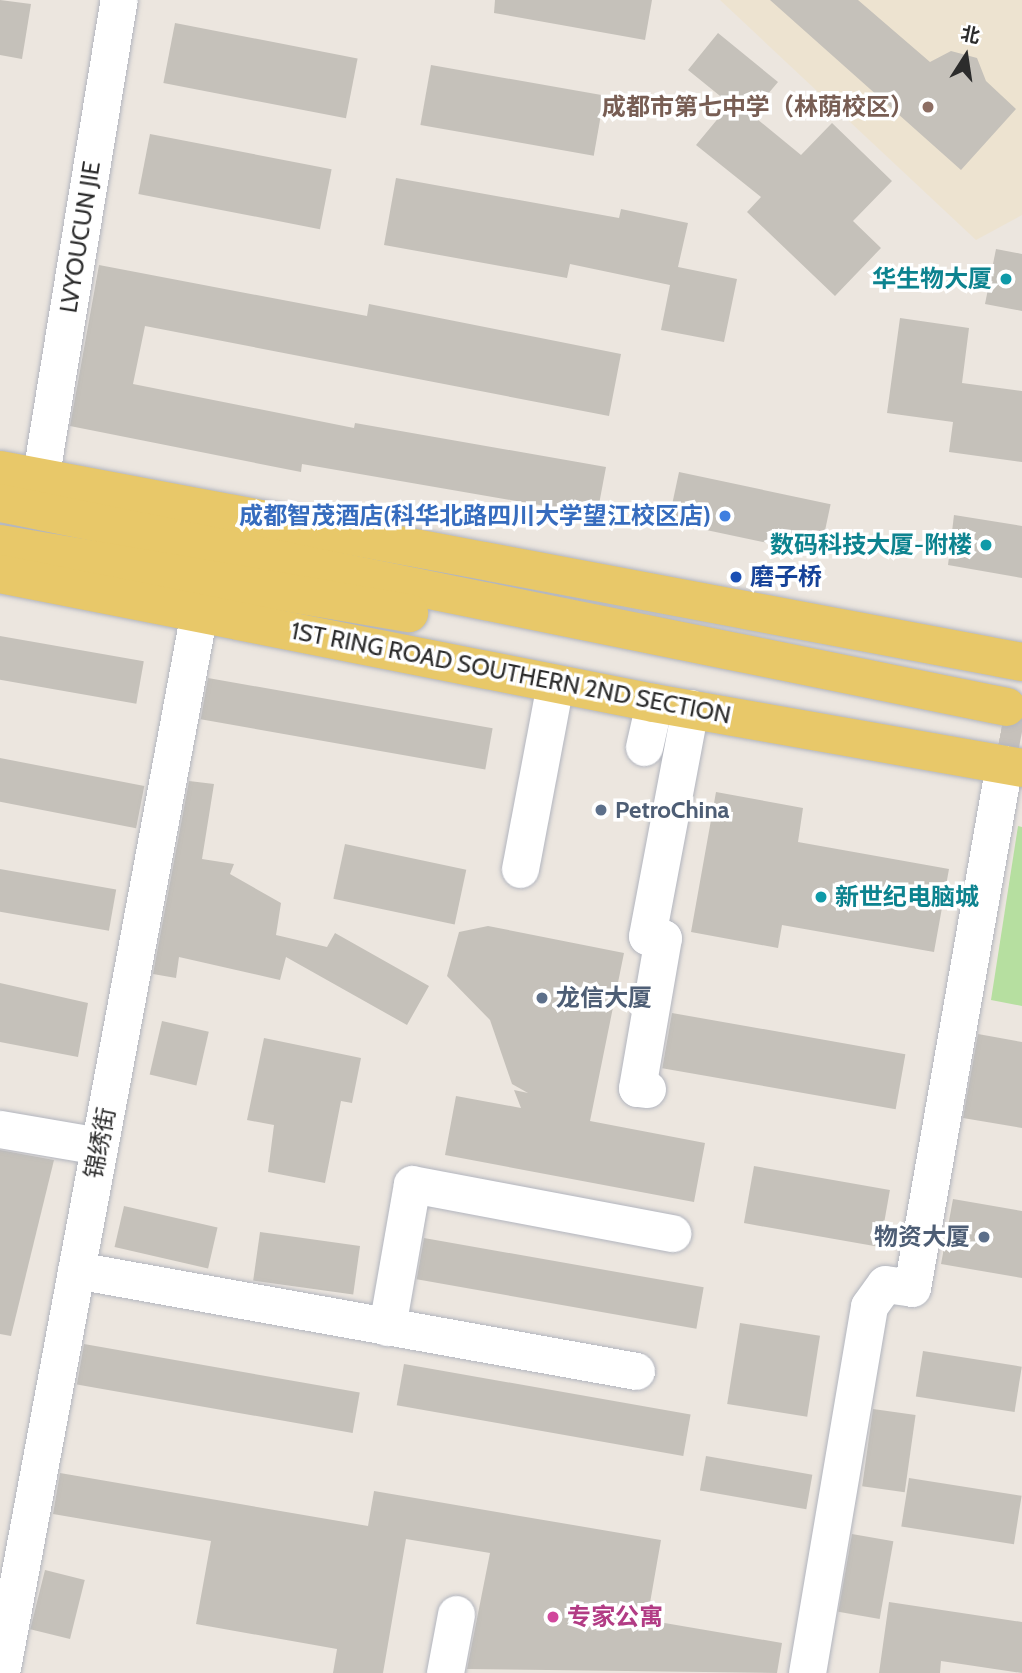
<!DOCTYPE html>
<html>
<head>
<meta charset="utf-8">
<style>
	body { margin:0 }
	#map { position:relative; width:1022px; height:1673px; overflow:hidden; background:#ece6df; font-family:Cabin,"Noto Sans SC",sans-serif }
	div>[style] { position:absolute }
	.education>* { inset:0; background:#ede3d0 }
	.green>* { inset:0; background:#b6dfa0 }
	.building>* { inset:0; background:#c5c1ba; transform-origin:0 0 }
	.major-tunnel>* { height:38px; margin-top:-19px; transform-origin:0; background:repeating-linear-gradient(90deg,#c6c1bb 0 38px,transparent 0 57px) }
	.roads { filter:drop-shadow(0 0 2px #b2b5be) drop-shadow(0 0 2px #b2b5be) }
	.minor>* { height:37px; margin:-18.5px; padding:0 18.5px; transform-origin:18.5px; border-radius:18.5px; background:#fff }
	.major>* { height:38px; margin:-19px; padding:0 19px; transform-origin:19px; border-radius:19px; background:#e8c869 }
	.dots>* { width:19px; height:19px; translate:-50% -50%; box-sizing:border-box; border:4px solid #fff; border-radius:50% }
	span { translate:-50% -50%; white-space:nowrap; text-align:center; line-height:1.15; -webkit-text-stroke:7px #fff; paint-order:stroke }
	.education-label { font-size:24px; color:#785e54; font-weight:700 }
	.right { translate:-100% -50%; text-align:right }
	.street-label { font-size:24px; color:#2c2c2c }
	.culture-label { font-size:24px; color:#0d838f; font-weight:700 }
	.left { translate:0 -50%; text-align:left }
	.shop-label { font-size:24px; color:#366cbe; font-weight:700 }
	.transit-label { font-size:24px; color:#164399; font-weight:700 }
	.service-label { font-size:24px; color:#4e5e75; font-weight:700 }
	.hotel-label { font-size:24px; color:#b23c85; font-weight:700 }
	.north { position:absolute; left:931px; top:21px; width:70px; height:70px; -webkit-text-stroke:5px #fff; paint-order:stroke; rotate:12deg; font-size:19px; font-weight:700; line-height:28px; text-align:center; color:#2c2c2c }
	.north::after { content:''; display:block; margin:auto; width:24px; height:32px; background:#2c2c2c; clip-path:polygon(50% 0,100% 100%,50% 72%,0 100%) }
</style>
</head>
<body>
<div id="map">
	<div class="education">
		<i style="clip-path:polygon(720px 0,1022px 0,1022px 215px,976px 240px)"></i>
	</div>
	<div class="green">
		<i style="clip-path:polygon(1018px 826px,1022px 827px,1022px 1006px,991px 1000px)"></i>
	</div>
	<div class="building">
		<i style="clip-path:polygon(0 0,31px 4px,22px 59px,0 55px)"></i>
		<i style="clip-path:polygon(495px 0,652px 0,645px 40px,494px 13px)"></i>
		<i style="clip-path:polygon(770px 0,858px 0,930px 62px,951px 51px,977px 58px,986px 81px,1016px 109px,961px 170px)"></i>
		<i style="left:175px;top:23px;width:186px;height:61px;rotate:11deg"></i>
		<i style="clip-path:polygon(718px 33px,778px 82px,751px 114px,801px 155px,832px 123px,892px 181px,853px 221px,881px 248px,835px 296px,747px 212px,761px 197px,696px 145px,730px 104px,688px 70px)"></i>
		<i style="left:431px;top:65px;width:176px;height:61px;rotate:10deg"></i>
		<i style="left:150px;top:134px;width:185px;height:61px;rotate:11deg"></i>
		<i style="clip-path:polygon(396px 178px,619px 218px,621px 209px,688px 223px,678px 267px,737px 279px,724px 342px,661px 330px,670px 285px,570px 264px,567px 278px,384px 245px)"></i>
		<i style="clip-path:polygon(996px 249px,1022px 254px,1022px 311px,985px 304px)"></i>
		<i style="clip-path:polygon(99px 265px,367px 316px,369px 304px,621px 354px,609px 416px,145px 326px,133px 384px,354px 428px,355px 423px,606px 467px,597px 515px,302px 464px,301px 472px,70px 426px)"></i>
		<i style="clip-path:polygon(900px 318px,969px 328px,962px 383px,1022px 391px,1022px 462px,949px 452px,953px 422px,887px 413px)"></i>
		<i style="left:679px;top:472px;width:155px;height:51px;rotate:12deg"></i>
		<i style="clip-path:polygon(954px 515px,1022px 526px,1022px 578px,948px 565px)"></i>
		<i style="left:0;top:636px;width:146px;height:43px;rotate:10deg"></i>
		<i style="left:208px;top:678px;width:289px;height:42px;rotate:10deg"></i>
		<i style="left:0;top:758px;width:147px;height:43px;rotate:11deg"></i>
		<i style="clip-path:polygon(189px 781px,214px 784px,202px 859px,234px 864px,230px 874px,281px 903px,276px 935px,327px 947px,335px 933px,429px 986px,407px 1025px,286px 957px,280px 980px,179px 957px,176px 978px,153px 974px)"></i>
		<i style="clip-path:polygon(716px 792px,803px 808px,798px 842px,949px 869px,934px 952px,782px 925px,778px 948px,691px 932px)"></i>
		<i style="left:345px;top:844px;width:124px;height:56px;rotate:12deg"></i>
		<i style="left:0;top:869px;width:118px;height:42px;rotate:10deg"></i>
		<i style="clip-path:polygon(488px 926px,624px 953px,590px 1121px,705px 1143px,694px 1202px,445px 1155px,456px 1096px,521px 1108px,514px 1090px,528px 1093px,512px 1084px,490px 1020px,447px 976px,459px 932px)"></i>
		<i style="clip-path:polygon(0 983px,88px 1003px,78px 1057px,0 1042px)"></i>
		<i style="left:672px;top:1013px;width:237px;height:56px;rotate:10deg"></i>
		<i style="left:162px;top:1021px;width:48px;height:55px;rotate:13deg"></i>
		<i style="clip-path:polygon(978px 1034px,1022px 1042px,1022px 1128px,963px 1118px)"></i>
		<i style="clip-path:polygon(264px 1038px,361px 1058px,352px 1103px,341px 1101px,325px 1183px,268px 1172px,274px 1125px,247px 1120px)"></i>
		<i style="clip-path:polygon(0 1150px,54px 1160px,11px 1336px,0 1334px)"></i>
		<i style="left:754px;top:1166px;width:138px;height:58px;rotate:10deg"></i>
		<i style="clip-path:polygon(953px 1199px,1022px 1211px,1022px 1278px,941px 1264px)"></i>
		<i style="left:124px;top:1206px;width:96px;height:42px;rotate:13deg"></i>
		<i style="left:260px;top:1232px;width:101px;height:49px;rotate:8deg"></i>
		<i style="left:424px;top:1238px;width:284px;height:42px;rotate:10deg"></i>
		<i style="left:740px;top:1323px;width:81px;height:82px;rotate:9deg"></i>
		<i style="left:84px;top:1344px;width:280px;height:41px;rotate:10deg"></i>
		<i style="left:923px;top:1351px;width:100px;height:46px;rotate:9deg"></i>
		<i style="left:404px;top:1364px;width:291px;height:42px;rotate:10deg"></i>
		<i style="left:873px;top:1409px;width:43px;height:78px;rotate:8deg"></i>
		<i style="left:706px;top:1456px;width:108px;height:35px;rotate:10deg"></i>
		<i style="clip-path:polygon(60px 1473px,368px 1526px,374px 1491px,661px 1540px,647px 1620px,782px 1643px,777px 1673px,467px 1669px,490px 1553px,406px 1539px,383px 1673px,333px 1673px,337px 1649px,196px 1624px,211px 1541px,53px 1514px)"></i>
		<i style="left:909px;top:1478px;width:114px;height:49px;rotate:9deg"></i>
		<i style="left:852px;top:1534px;width:42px;height:79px;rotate:10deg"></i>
		<i style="left:45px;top:1570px;width:41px;height:61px;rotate:14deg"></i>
		<i style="clip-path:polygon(889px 1602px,1022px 1622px,1022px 1673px,941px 1661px,940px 1673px,879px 1673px)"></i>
	</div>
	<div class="major-tunnel">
		<i style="left:1001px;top:730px;width:21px;rotate:11deg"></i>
	</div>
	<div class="roads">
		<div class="minor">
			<i style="left:41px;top:474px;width:480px;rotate:-80.7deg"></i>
			<i style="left:644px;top:747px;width:45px;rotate:-77.2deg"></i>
			<i style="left:520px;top:869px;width:188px;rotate:-79.3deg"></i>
			<i style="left:647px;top:1089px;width:10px;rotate:-174deg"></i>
			<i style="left:637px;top:1088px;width:152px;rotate:-80.2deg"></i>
			<i style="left:663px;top:938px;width:16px;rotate:-173deg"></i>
			<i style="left:647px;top:936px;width:232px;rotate:-79.3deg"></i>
			<i style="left:0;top:1129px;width:100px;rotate:9.7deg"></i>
			<i style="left:76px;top:1270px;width:569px;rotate:10.22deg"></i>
			<i style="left:387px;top:1327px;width:145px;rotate:-80.1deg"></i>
			<i style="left:412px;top:1184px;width:265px;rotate:10.7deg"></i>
			<i style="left:1px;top:1673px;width:1079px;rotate:-79.43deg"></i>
			<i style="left:445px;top:1673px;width:60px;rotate:-79.4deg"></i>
			<i style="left:807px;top:1673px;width:372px;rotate:-80.4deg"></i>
			<i style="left:869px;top:1306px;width:27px;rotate:-54deg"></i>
			<i style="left:885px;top:1284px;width:27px;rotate:8deg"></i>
			<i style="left:912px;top:1288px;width:532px;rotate:-80.04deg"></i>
		</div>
		<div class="major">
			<i style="left:0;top:470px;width:1040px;rotate:10.64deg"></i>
			<i style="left:0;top:503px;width:1027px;rotate:11.45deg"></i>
			<i style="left:0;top:544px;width:415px;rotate:9.6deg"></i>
			<i style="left:0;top:574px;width:667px;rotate:11.16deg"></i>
			<i style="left:654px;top:703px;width:374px;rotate:10deg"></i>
		</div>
	</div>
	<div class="dots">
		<i style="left:928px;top:107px;background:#8d6e63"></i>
		<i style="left:1006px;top:279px;background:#0f9aa8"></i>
		<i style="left:725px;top:516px;background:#3f7fe0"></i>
		<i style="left:986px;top:545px;background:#0f9aa8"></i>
		<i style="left:736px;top:577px;background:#1a4fb4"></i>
		<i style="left:601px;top:810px;background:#5c6f8a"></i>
		<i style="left:821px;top:897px;background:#0f9aa8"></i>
		<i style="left:542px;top:998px;background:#5c6f8a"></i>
		<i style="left:984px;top:1237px;background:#5c6f8a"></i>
		<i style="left:553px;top:1617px;background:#d1479c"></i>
	</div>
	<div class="education-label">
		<span class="right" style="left:914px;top:107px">成都市第七中学（林荫校区）</span>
	</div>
	<div class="street-label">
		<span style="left:80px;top:237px;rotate:-81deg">LVYOUCUN JIE</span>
		<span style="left:511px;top:673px;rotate:11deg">1ST RING ROAD SOUTHERN 2ND SECTION</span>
		<span style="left:100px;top:1143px;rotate:-79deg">锦绣街</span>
	</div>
	<div class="culture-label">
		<span class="right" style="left:992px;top:279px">华生物大厦</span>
		<span class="right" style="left:972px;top:545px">数码科技大厦-附楼</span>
		<span class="left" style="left:835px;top:897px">新世纪电脑城</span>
	</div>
	<div class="shop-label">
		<span class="right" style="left:711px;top:516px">成都智茂酒店(科华北路四川大学望江校区店)</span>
	</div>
	<div class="transit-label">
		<span class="left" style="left:750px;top:577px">磨子桥</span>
	</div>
	<div class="service-label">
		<span class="left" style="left:615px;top:810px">PetroChina</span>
		<span class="left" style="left:556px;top:998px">龙信大厦</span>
		<span class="right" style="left:970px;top:1237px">物资大厦</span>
	</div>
	<div class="hotel-label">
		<span class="left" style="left:567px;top:1617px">专家公寓</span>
	</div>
	<div class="north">北</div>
</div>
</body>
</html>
